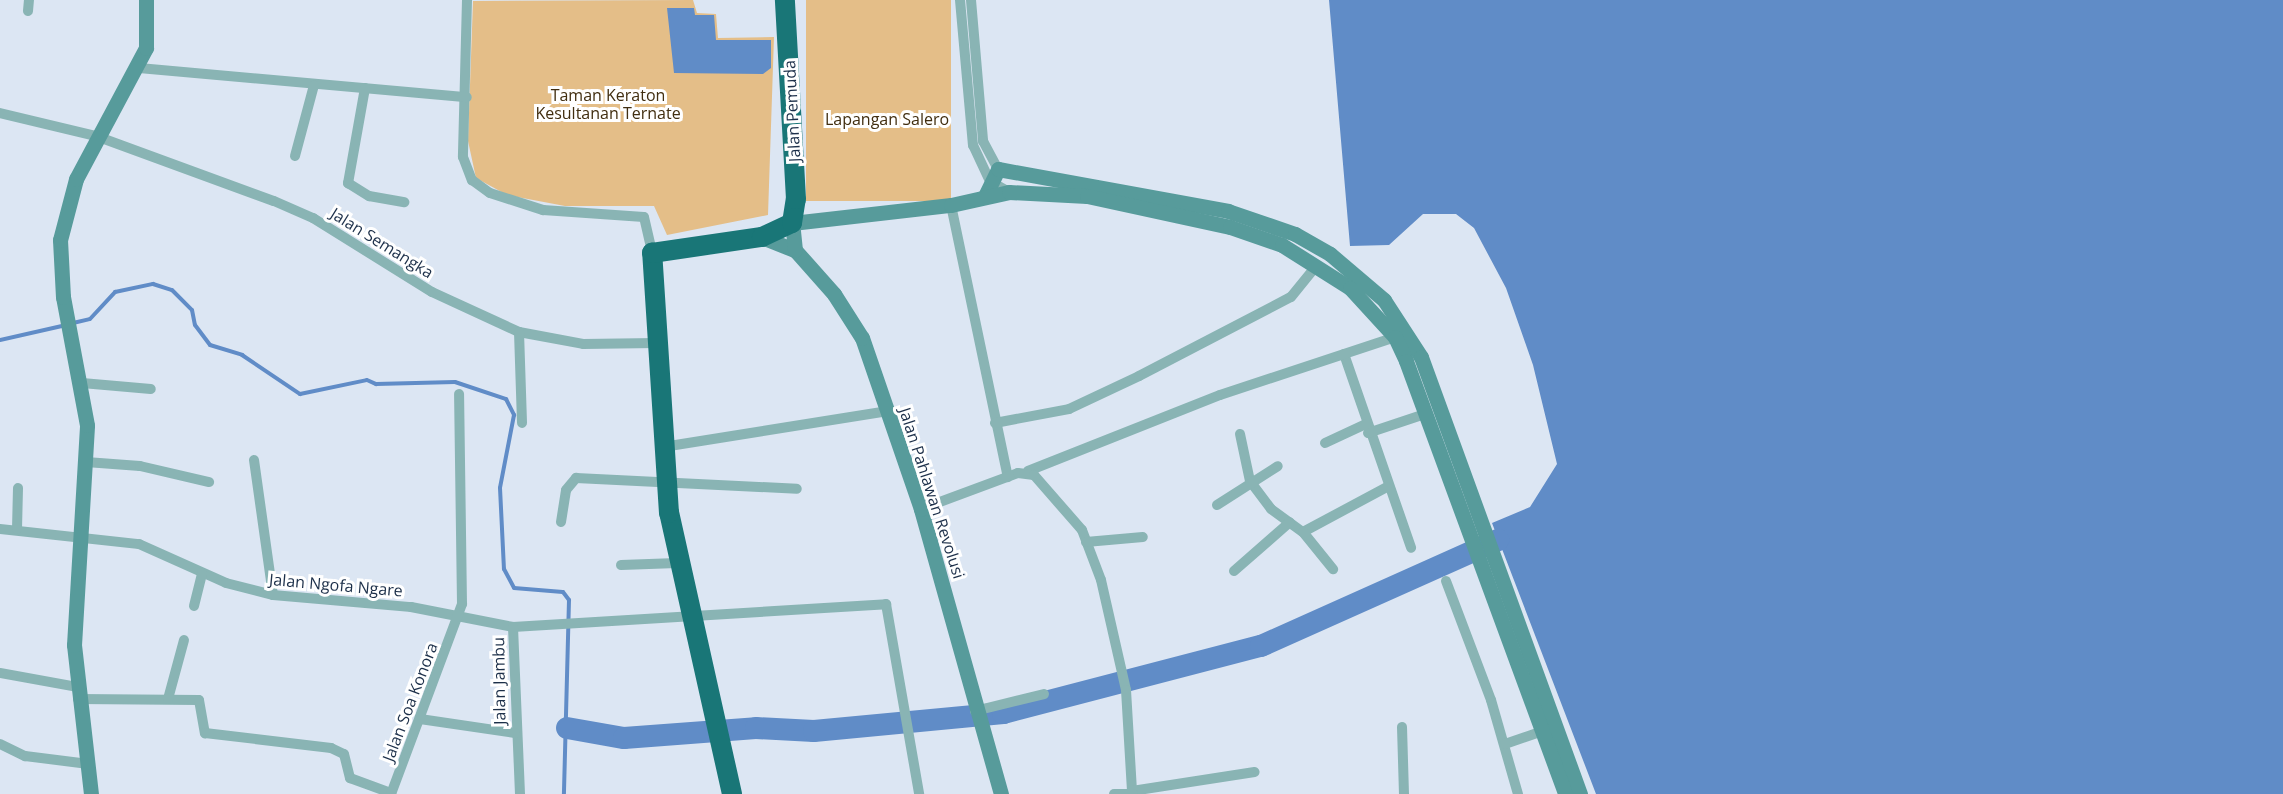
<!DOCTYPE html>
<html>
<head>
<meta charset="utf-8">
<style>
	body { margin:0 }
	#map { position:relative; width:2283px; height:794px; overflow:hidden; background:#dce6f3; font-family:"Open Sans",sans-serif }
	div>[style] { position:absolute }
	.green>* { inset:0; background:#e4be88; transform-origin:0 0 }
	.water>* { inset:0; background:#608cc7 }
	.stream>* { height:4px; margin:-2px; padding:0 2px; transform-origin:2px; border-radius:2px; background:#608cc7 }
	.river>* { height:22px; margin:-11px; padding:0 11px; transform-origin:11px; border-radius:11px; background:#608cc7 }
	.street>* { height:10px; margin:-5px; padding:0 5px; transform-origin:5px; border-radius:5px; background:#89b4b4 }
	.secondary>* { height:15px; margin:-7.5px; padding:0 7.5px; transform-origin:7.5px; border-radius:7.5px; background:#579b9b }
	.highway>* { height:20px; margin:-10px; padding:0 10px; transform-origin:10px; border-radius:10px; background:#197677 }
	span { translate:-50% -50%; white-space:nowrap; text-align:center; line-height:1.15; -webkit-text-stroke:6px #fff; paint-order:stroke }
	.park-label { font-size:16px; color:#412e10 }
	.street-label { font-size:16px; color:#1c2f49 }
</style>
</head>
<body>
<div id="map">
	<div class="green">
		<i style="clip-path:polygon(693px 0,697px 13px,716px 14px,718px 38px,774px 37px,768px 215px,667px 235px,654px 206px,565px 206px,507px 195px,476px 178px,468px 141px,473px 1px)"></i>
		<i style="left:806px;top:0;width:145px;height:201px"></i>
	</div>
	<div class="water">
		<i style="clip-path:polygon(1329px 0,2283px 0,2283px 794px,1596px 794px,1492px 523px,1530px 507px,1557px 464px,1533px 365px,1506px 288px,1474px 228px,1456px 214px,1423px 214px,1389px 245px,1350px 246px)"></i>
		<i style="clip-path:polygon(667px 8px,694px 8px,695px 15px,714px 15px,716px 40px,771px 40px,771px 68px,763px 74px,674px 73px)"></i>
	</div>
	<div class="stream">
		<i style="left:73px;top:323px;width:17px;rotate:-13deg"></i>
		<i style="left:90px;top:319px;width:37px;rotate:-47deg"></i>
		<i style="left:115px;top:292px;width:39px;rotate:-12deg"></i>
		<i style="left:153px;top:284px;width:20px;rotate:18deg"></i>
		<i style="left:172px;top:290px;width:28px;rotate:45deg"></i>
		<i style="left:192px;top:310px;width:15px;rotate:79deg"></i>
		<i style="left:195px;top:325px;width:25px;rotate:53deg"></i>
		<i style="left:210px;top:345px;width:34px;rotate:17deg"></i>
		<i style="left:242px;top:355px;width:70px;rotate:33.9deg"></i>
		<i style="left:300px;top:394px;width:68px;rotate:-11.8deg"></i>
		<i style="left:367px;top:380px;width:10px;rotate:24deg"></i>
		<i style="left:376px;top:384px;width:79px;rotate:-1.5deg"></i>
		<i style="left:455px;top:382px;width:54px;rotate:18.4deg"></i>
		<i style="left:506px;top:399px;width:18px;rotate:63deg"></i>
		<i style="left:514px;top:415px;width:74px;rotate:100.9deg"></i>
		<i style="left:500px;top:488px;width:81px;rotate:87.2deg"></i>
		<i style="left:504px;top:569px;width:21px;rotate:62deg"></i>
		<i style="left:514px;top:588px;width:49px;rotate:4.7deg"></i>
		<i style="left:563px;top:592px;width:10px;rotate:53deg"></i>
		<i style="left:569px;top:600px;width:194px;rotate:91.5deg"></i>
		<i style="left:0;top:340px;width:68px;rotate:-12.8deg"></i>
	</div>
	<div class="river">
		<i style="left:567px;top:728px;width:58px;rotate:10deg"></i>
		<i style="left:624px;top:738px;width:132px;rotate:-4.3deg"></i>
		<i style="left:756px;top:728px;width:58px;rotate:3deg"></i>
		<i style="left:814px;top:731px;width:190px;rotate:-5.4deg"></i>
		<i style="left:1003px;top:713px;width:267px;rotate:-14.6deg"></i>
		<i style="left:1261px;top:646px;width:260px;rotate:-24.1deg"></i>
	</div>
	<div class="street">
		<i style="left:467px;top:0;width:157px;rotate:91.5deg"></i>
		<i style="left:463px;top:157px;width:25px;rotate:69deg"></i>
		<i style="left:472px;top:180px;width:22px;rotate:36deg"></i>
		<i style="left:490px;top:193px;width:56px;rotate:17.8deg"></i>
		<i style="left:543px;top:210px;width:101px;rotate:4deg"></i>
		<i style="left:644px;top:217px;width:37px;rotate:77deg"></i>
		<i style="left:960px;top:0;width:146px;rotate:84.9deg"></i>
		<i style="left:973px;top:145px;width:40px;rotate:65deg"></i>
		<i style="left:990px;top:181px;width:22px;rotate:30deg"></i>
		<i style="left:971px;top:0;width:142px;rotate:85.1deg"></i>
		<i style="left:983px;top:141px;width:32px;rotate:62deg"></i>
		<i style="left:28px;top:11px;width:11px;rotate:-85deg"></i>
		<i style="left:139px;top:68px;width:329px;rotate:5.1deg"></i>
		<i style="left:365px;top:88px;width:97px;rotate:100.1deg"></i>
		<i style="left:348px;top:183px;width:25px;rotate:32deg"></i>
		<i style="left:369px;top:196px;width:36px;rotate:10deg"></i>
		<i style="left:0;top:113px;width:99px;rotate:13.5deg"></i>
		<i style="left:96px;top:136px;width:189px;rotate:20.1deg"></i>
		<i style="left:274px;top:201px;width:43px;rotate:23.6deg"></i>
		<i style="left:313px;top:218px;width:140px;rotate:31.9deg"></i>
		<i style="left:432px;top:292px;width:96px;rotate:24.7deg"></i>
		<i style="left:519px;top:332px;width:65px;rotate:10.6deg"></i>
		<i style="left:583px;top:344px;width:73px;rotate:-0.8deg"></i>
		<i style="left:295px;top:156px;width:73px;rotate:-75deg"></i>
		<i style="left:951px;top:205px;width:278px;rotate:78.2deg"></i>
		<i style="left:519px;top:332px;width:91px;rotate:88.1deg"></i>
		<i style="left:1344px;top:354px;width:205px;rotate:70.9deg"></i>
		<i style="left:82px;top:383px;width:69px;rotate:5deg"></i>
		<i style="left:995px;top:423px;width:75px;rotate:-10.7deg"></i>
		<i style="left:1069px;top:409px;width:77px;rotate:-25.2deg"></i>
		<i style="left:1139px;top:376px;width:171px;rotate:-27.5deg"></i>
		<i style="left:1291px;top:297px;width:41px;rotate:-50.9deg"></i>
		<i style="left:1368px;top:433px;width:60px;rotate:-18.4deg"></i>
		<i style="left:1240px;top:434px;width:48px;rotate:78deg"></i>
		<i style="left:1250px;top:481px;width:35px;rotate:53deg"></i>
		<i style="left:1271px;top:509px;width:39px;rotate:36deg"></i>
		<i style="left:1303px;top:532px;width:95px;rotate:-28.2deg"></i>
		<i style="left:1325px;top:443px;width:45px;rotate:-24.9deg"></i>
		<i style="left:663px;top:447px;width:228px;rotate:-9.1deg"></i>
		<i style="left:254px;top:460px;width:136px;rotate:82deg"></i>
		<i style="left:86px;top:462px;width:54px;rotate:4.2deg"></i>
		<i style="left:140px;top:466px;width:71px;rotate:13.1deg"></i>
		<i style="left:1028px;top:471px;width:206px;rotate:-21.6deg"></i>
		<i style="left:1220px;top:395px;width:184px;rotate:-18.3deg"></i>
		<i style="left:1217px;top:505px;width:72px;rotate:-32.6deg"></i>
		<i style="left:921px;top:509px;width:103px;rotate:-20.4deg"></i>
		<i style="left:1018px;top:473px;width:16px;rotate:7deg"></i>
		<i style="left:1034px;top:475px;width:73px;rotate:48.9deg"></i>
		<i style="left:1082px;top:530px;width:53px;rotate:69.2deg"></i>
		<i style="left:1101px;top:580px;width:113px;rotate:77.2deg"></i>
		<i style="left:1126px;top:690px;width:101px;rotate:86.6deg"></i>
		<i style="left:1132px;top:791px;width:124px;rotate:-8.8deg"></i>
		<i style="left:561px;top:522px;width:32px;rotate:-81deg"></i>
		<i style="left:566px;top:490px;width:16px;rotate:-50deg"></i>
		<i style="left:576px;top:478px;width:221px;rotate:2.8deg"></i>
		<i style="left:0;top:529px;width:140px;rotate:6.2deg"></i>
		<i style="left:139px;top:544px;width:95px;rotate:24.1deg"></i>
		<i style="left:226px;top:583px;width:49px;rotate:14.3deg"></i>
		<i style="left:273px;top:595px;width:139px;rotate:5deg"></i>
		<i style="left:411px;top:607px;width:104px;rotate:11.1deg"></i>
		<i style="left:513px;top:627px;width:374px;rotate:-3.5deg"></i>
		<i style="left:886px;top:604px;width:193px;rotate:80.1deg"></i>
		<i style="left:17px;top:529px;width:41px;rotate:-88.6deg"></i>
		<i style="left:1303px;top:532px;width:48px;rotate:51deg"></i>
		<i style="left:1086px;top:542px;width:57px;rotate:-5deg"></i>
		<i style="left:621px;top:565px;width:56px;rotate:-2deg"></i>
		<i style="left:1234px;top:571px;width:74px;rotate:-41.2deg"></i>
		<i style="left:1446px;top:581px;width:127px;rotate:69.3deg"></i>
		<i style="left:1491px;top:700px;width:98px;rotate:74deg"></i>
		<i style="left:194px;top:606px;width:34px;rotate:-76deg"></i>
		<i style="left:513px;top:627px;width:167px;rotate:87.6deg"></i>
		<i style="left:0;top:673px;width:78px;rotate:10.3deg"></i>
		<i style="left:78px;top:699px;width:121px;rotate:0.5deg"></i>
		<i style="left:199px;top:700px;width:34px;rotate:80deg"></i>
		<i style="left:205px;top:733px;width:127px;rotate:6.8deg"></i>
		<i style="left:331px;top:748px;width:14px;rotate:25deg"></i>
		<i style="left:344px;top:754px;width:25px;rotate:76deg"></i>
		<i style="left:350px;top:778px;width:44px;rotate:20.1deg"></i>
		<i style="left:168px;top:699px;width:61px;rotate:-74.8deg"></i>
		<i style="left:975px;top:711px;width:71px;rotate:-13.8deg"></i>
		<i style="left:420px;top:719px;width:96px;rotate:8.4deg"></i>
		<i style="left:1402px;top:727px;width:67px;rotate:88.3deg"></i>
		<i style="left:0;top:744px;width:28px;rotate:26deg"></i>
		<i style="left:25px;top:756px;width:64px;rotate:7.2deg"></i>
		<i style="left:1505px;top:744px;width:40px;rotate:-18.9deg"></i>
		<i style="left:391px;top:794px;width:203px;rotate:-69.5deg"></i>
		<i style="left:462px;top:604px;width:210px;rotate:-90.8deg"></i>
		<i style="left:1114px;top:794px;width:19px"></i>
	</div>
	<div class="secondary">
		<i style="left:985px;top:196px;width:30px;rotate:-64deg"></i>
		<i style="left:998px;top:169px;width:234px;rotate:10.3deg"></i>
		<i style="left:1228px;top:211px;width:71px;rotate:18.9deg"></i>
		<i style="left:1295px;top:234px;width:40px;rotate:29.7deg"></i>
		<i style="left:1330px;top:254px;width:71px;rotate:40.4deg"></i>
		<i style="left:1384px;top:300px;width:68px;rotate:57deg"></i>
		<i style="left:1421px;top:357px;width:465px;rotate:70deg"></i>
		<i style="left:762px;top:237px;width:35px;rotate:22deg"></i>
		<i style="left:91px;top:794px;width:150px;rotate:-96.5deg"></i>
		<i style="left:74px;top:645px;width:220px;rotate:-86.6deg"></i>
		<i style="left:87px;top:425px;width:130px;rotate:-100.6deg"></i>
		<i style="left:63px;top:297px;width:57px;rotate:-93deg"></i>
		<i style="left:60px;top:240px;width:63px;rotate:-75.3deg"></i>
		<i style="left:76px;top:179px;width:149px;rotate:-61.9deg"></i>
		<i style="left:146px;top:48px;width:48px;rotate:-90deg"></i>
		<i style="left:1001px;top:794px;width:296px;rotate:-105.7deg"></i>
		<i style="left:921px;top:509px;width:181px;rotate:-109deg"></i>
		<i style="left:862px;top:338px;width:52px;rotate:-122.5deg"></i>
		<i style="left:834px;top:294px;width:59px;rotate:-131.6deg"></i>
		<i style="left:795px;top:250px;width:27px;rotate:-96deg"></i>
		<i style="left:792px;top:223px;width:160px;rotate:-6.5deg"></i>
		<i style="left:951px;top:205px;width:59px;rotate:-12.6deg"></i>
		<i style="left:1009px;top:192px;width:78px;rotate:2.9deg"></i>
		<i style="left:1087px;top:196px;width:146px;rotate:12.2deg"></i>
		<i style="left:1230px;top:227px;width:55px;rotate:19.1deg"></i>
		<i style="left:1282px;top:245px;width:80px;rotate:32.3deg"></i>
		<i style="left:1350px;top:288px;width:67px;rotate:47.4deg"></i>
		<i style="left:1395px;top:337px;width:26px;rotate:65deg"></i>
		<i style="left:1406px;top:361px;width:461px;rotate:69.8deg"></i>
	</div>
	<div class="highway">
		<i style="left:732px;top:794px;width:288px;rotate:-102.6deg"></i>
		<i style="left:669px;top:513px;width:261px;rotate:-93.7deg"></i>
		<i style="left:652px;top:253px;width:111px;rotate:-8.3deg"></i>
		<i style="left:762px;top:237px;width:33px;rotate:-25deg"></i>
		<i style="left:792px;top:223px;width:24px;rotate:-81deg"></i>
		<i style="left:796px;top:199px;width:199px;rotate:-93.2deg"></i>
	</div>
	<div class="park-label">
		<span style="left:608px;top:104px">Taman Keraton<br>Kesultanan Ternate</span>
		<span style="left:887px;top:119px">Lapangan Salero</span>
	</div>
	<div class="street-label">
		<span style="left:792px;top:111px;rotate:-93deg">Jalan Pemuda</span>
		<span style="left:382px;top:243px;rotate:32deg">Jalan Semangka</span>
		<span style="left:932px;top:493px;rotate:72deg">Jalan Pahlawan Revolusi</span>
		<span style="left:336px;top:585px;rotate:5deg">Jalan Ngofa Ngare</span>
		<span style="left:499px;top:681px;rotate:-91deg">Jalan Jambu</span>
		<span style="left:410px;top:702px;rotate:-69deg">Jalan Soa Konora</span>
	</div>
</div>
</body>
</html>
